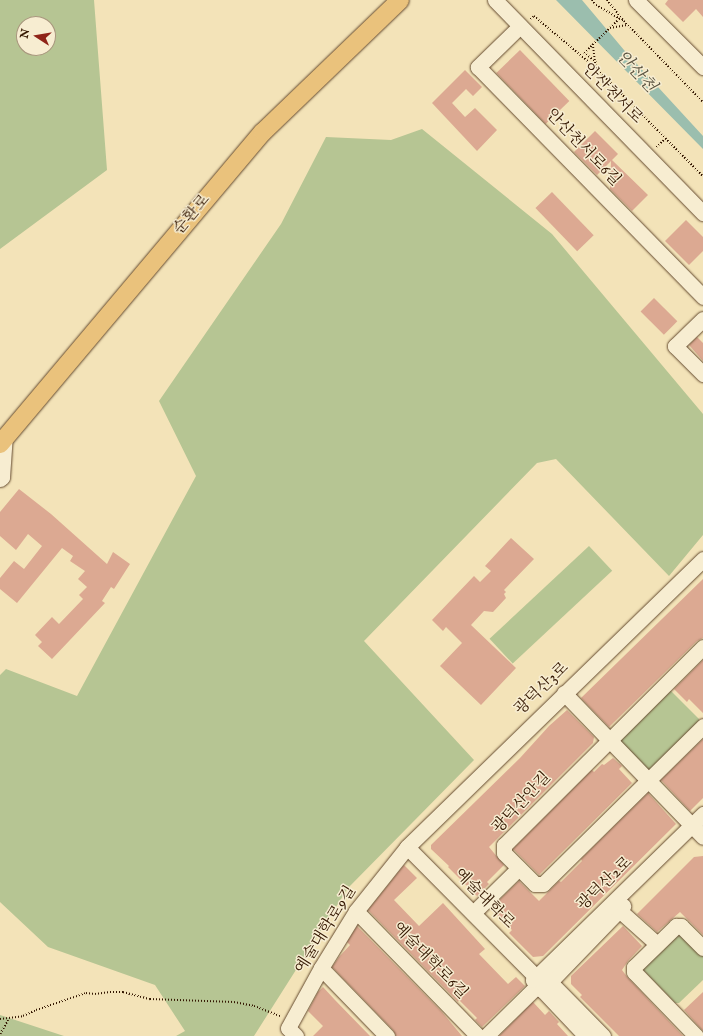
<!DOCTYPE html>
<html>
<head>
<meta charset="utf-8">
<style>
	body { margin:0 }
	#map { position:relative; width:703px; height:1036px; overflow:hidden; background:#f3e3b8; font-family:"IM FELL English","Noto Serif KR",serif }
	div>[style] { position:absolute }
	.green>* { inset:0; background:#b6c593; transform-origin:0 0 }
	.water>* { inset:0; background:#9bbeae }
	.building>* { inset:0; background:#dca992; transform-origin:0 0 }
	.path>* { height:1.5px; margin-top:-0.75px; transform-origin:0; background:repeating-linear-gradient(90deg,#341701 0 1px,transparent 0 3px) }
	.roads { filter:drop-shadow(0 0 1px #644a2f) drop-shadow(0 0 1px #644a2f) }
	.minor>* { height:15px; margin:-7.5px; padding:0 7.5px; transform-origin:7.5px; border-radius:7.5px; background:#f7edd1 }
	.major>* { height:18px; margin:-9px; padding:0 9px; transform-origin:9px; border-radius:9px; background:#eac27c }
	span { translate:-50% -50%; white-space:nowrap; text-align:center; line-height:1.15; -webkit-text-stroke:3px #f7edd1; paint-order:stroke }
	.street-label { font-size:16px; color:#341701 }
	.water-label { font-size:17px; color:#58513e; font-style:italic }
	.north { position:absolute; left:16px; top:16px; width:40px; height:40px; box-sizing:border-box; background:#f7edd1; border:1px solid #a9977e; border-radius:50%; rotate:282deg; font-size:11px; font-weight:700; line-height:16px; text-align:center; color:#341701 }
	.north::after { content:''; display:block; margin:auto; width:14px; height:18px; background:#8f2418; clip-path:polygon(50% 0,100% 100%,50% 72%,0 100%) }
</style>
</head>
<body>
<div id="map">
	<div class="green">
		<i style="clip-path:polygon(evenodd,0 0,94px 0,107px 170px,0 249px,0 0,24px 24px,48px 24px,48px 48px,24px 48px,24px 24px)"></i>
		<i style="clip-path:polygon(422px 129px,552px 234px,703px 414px,703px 535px,669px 576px,556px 459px,537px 463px,364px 641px,474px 760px,348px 888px,254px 1036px,176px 1036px,185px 1031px,155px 985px,48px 947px,0 902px,0 675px,6px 669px,77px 696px,196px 476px,159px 401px,281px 224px,326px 137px,391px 140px)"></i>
		<i style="left:589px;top:546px;width:34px;height:136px;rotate:47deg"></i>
		<i style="clip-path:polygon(670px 690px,699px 719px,699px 722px,650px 770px,647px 770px,618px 741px)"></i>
		<i style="clip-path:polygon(676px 934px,681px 934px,703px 956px,703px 980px,679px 1003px,675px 1003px,644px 971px,644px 966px)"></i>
		<i style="clip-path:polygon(0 1015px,64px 1036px,0 1036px)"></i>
	</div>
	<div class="water">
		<i style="clip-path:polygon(556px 0,582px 0,624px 50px,703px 136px,703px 149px)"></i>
	</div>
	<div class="building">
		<i style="clip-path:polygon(668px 0,703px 0,703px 17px,696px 9px,683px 22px,665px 4px)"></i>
		<i style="left:520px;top:50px;width:71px;height:33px;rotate:46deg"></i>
		<i style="clip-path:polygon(465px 70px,482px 87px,473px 96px,466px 89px,452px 103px,465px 117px,475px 108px,497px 130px,477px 151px,432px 103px)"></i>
		<i style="clip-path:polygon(595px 131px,618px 154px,612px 160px,648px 195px,632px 211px,610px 189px,611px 161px,597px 175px,574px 152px)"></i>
		<i style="left:552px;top:192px;width:60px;height:23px;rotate:46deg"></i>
		<i style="clip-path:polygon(686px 220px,703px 237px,703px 251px,689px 265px,665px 241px)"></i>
		<i style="left:654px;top:298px;width:33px;height:19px;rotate:45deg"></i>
		<i style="clip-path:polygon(697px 337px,703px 343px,703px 361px,689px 345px)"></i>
		<i style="clip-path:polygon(19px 489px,51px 514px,107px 564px,113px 552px,130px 564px,114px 589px,111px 587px,102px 601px,105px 603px,52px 659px,38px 646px,42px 642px,35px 635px,52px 617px,59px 624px,83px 599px,79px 595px,87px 587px,78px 579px,85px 571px,70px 561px,73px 556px,62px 548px,17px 603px,0 589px,0 578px,14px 561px,24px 569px,42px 546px,28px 534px,16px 550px,0 536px,0 512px)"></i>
		<i style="clip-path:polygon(511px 538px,534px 559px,504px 590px,506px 592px,504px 594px,506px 598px,493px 612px,484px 611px,471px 625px,516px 668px,481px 705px,440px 666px,462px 643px,446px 627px,443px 631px,432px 620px,474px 576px,480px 582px,491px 571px,485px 566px)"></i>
		<i style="clip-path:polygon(703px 579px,703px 638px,697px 641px,609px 727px,581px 698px)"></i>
		<i style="clip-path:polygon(703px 660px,703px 713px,689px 699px,687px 702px,674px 689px)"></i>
		<i style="clip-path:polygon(567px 710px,594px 737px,593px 743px,489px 847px,504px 865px,487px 882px,489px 884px,477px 896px,448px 867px,449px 866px,431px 849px,431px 845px,520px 758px,549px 726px)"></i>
		<i style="clip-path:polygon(703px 739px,703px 798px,690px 811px,661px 780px)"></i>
		<i style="clip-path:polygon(613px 758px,622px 766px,619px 769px,632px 783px,539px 875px,513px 849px,592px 770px,594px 772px,602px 764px,604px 765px)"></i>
		<i style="clip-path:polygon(648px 793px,676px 824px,543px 956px,533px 957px,509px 933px,512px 930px,490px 909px,519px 881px,539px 901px,559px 881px,561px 882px,582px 861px,581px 859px)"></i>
		<i style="clip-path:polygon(703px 856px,703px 935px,680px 912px,657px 932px,637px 914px,694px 857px)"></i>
		<i style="clip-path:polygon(404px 865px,417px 878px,394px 900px,419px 926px,443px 903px,485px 949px,479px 954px,508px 984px,516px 977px,525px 986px,482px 1027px,475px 1020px,477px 1018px,459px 1000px,458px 1002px,368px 910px)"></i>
		<i style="clip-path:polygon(357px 926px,442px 1012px,462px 1036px,396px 1036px,393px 1030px,332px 967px,339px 957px,350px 945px,347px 942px)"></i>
		<i style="clip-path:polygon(623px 926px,642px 946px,628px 961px,622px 970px,628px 978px,683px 1036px,619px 1036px,580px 997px,582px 995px,571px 984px,571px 976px)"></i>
		<i style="clip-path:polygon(323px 987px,335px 1000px,370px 1036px,313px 1036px,323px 1026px,308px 1011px,318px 992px)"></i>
		<i style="clip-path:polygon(703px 992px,703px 1031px,684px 1010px)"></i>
		<i style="clip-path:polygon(533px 1002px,545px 1015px,549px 1011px,559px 1022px,557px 1024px,568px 1036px,499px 1036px)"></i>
	</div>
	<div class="path">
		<i style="left:592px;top:0;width:6px;rotate:51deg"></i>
		<i style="left:596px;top:5px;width:32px;rotate:30deg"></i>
		<i style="left:624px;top:21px;width:113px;rotate:45.7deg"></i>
		<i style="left:607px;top:0;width:26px;rotate:51deg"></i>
		<i style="left:530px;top:19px;width:5px;rotate:-37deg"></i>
		<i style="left:534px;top:16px;width:81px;rotate:40deg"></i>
		<i style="left:596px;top:68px;width:152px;rotate:45.3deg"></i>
		<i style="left:610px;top:28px;width:17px;rotate:-10deg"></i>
		<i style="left:593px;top:44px;width:24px;rotate:83deg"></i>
		<i style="left:596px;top:63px;width:16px;rotate:-140deg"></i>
		<i style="left:584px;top:53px;width:49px;rotate:-44.2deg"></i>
		<i style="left:656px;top:147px;width:12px;rotate:-42deg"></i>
		<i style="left:0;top:1019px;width:23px;rotate:-7deg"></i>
		<i style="left:23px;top:1016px;width:14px;rotate:-25deg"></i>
		<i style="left:36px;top:1010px;width:53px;rotate:-18.8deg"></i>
		<i style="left:86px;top:993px;width:9px;rotate:6deg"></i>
		<i style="left:95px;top:994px;width:15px;rotate:-8deg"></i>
		<i style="left:110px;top:992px;width:13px"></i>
		<i style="left:123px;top:992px;width:28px;rotate:15deg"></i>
		<i style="left:150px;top:999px;width:84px;rotate:2deg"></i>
		<i style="left:234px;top:1002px;width:20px;rotate:11deg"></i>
		<i style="left:254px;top:1006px;width:28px;rotate:21deg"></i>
		<i style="left:0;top:1034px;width:16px;rotate:-60deg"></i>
	</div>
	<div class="roads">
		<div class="minor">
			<i style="left:495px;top:0;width:298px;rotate:45.7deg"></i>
			<i style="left:636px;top:0;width:95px;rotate:45deg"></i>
			<i style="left:520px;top:26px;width:59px;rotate:135.7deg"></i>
			<i style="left:478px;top:67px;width:322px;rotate:45.6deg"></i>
			<i style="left:703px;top:319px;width:39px;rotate:136deg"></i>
			<i style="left:675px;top:346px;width:40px;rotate:45deg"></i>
			<i style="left:0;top:479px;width:3px;rotate:-45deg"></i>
			<i style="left:2px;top:477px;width:39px;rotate:-86deg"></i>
			<i style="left:703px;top:647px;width:281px;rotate:135.1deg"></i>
			<i style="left:504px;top:845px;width:8px;rotate:90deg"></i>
			<i style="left:504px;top:853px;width:44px;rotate:45deg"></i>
			<i style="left:535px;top:884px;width:8px"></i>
			<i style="left:543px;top:884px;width:225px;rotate:-44.6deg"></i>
			<i style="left:564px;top:693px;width:200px;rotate:46deg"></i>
			<i style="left:407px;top:847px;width:183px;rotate:45.2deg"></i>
			<i style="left:619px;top:910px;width:51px;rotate:41.8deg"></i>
			<i style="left:356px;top:911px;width:175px;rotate:45.7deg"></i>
			<i style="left:473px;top:913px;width:64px;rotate:-44.4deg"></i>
			<i style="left:321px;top:968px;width:95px;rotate:45.9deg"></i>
			<i style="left:542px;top:974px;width:87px;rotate:45.5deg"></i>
			<i style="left:542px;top:990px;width:117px;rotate:-46deg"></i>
			<i style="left:296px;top:1036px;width:11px;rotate:-135deg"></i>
			<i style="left:288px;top:1028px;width:68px;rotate:-61.2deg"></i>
			<i style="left:321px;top:968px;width:67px;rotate:-58.4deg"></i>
			<i style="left:356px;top:911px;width:82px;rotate:-51.4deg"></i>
			<i style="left:407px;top:847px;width:413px;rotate:-44.2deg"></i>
			<i style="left:486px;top:1036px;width:73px;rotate:-44.4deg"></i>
			<i style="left:586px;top:1036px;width:77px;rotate:-133.4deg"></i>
			<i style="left:533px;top:980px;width:238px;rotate:-44.3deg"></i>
			<i style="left:696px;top:1036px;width:89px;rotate:-134.1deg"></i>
			<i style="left:634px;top:972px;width:5px;rotate:-90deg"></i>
			<i style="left:634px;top:967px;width:59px;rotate:-44.3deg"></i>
			<i style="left:676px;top:926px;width:5px"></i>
			<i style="left:681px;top:926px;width:31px;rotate:45deg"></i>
		</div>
		<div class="major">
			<i style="left:0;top:444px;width:408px;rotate:-49.9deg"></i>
			<i style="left:263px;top:132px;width:190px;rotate:-43.9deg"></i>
		</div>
	</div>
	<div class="street-label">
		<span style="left:612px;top:94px;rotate:45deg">안산천서로</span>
		<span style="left:583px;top:148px;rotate:46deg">안산천서로6길</span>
		<span style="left:192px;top:215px;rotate:-50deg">순환로</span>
		<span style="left:542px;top:689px;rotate:-44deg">광덕산3로</span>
		<span style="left:522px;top:803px;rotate:-47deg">광덕산안길</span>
		<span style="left:605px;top:884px;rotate:-44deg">광덕산2로</span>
		<span style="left:484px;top:899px;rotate:45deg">예술대학로</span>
		<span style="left:326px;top:930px;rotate:-58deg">예술대학로9길</span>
		<span style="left:430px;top:961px;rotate:46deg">예술대학로6길</span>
	</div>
	<div class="water-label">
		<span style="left:636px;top:72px;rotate:47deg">안산천</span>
	</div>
	<div class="north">N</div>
</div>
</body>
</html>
